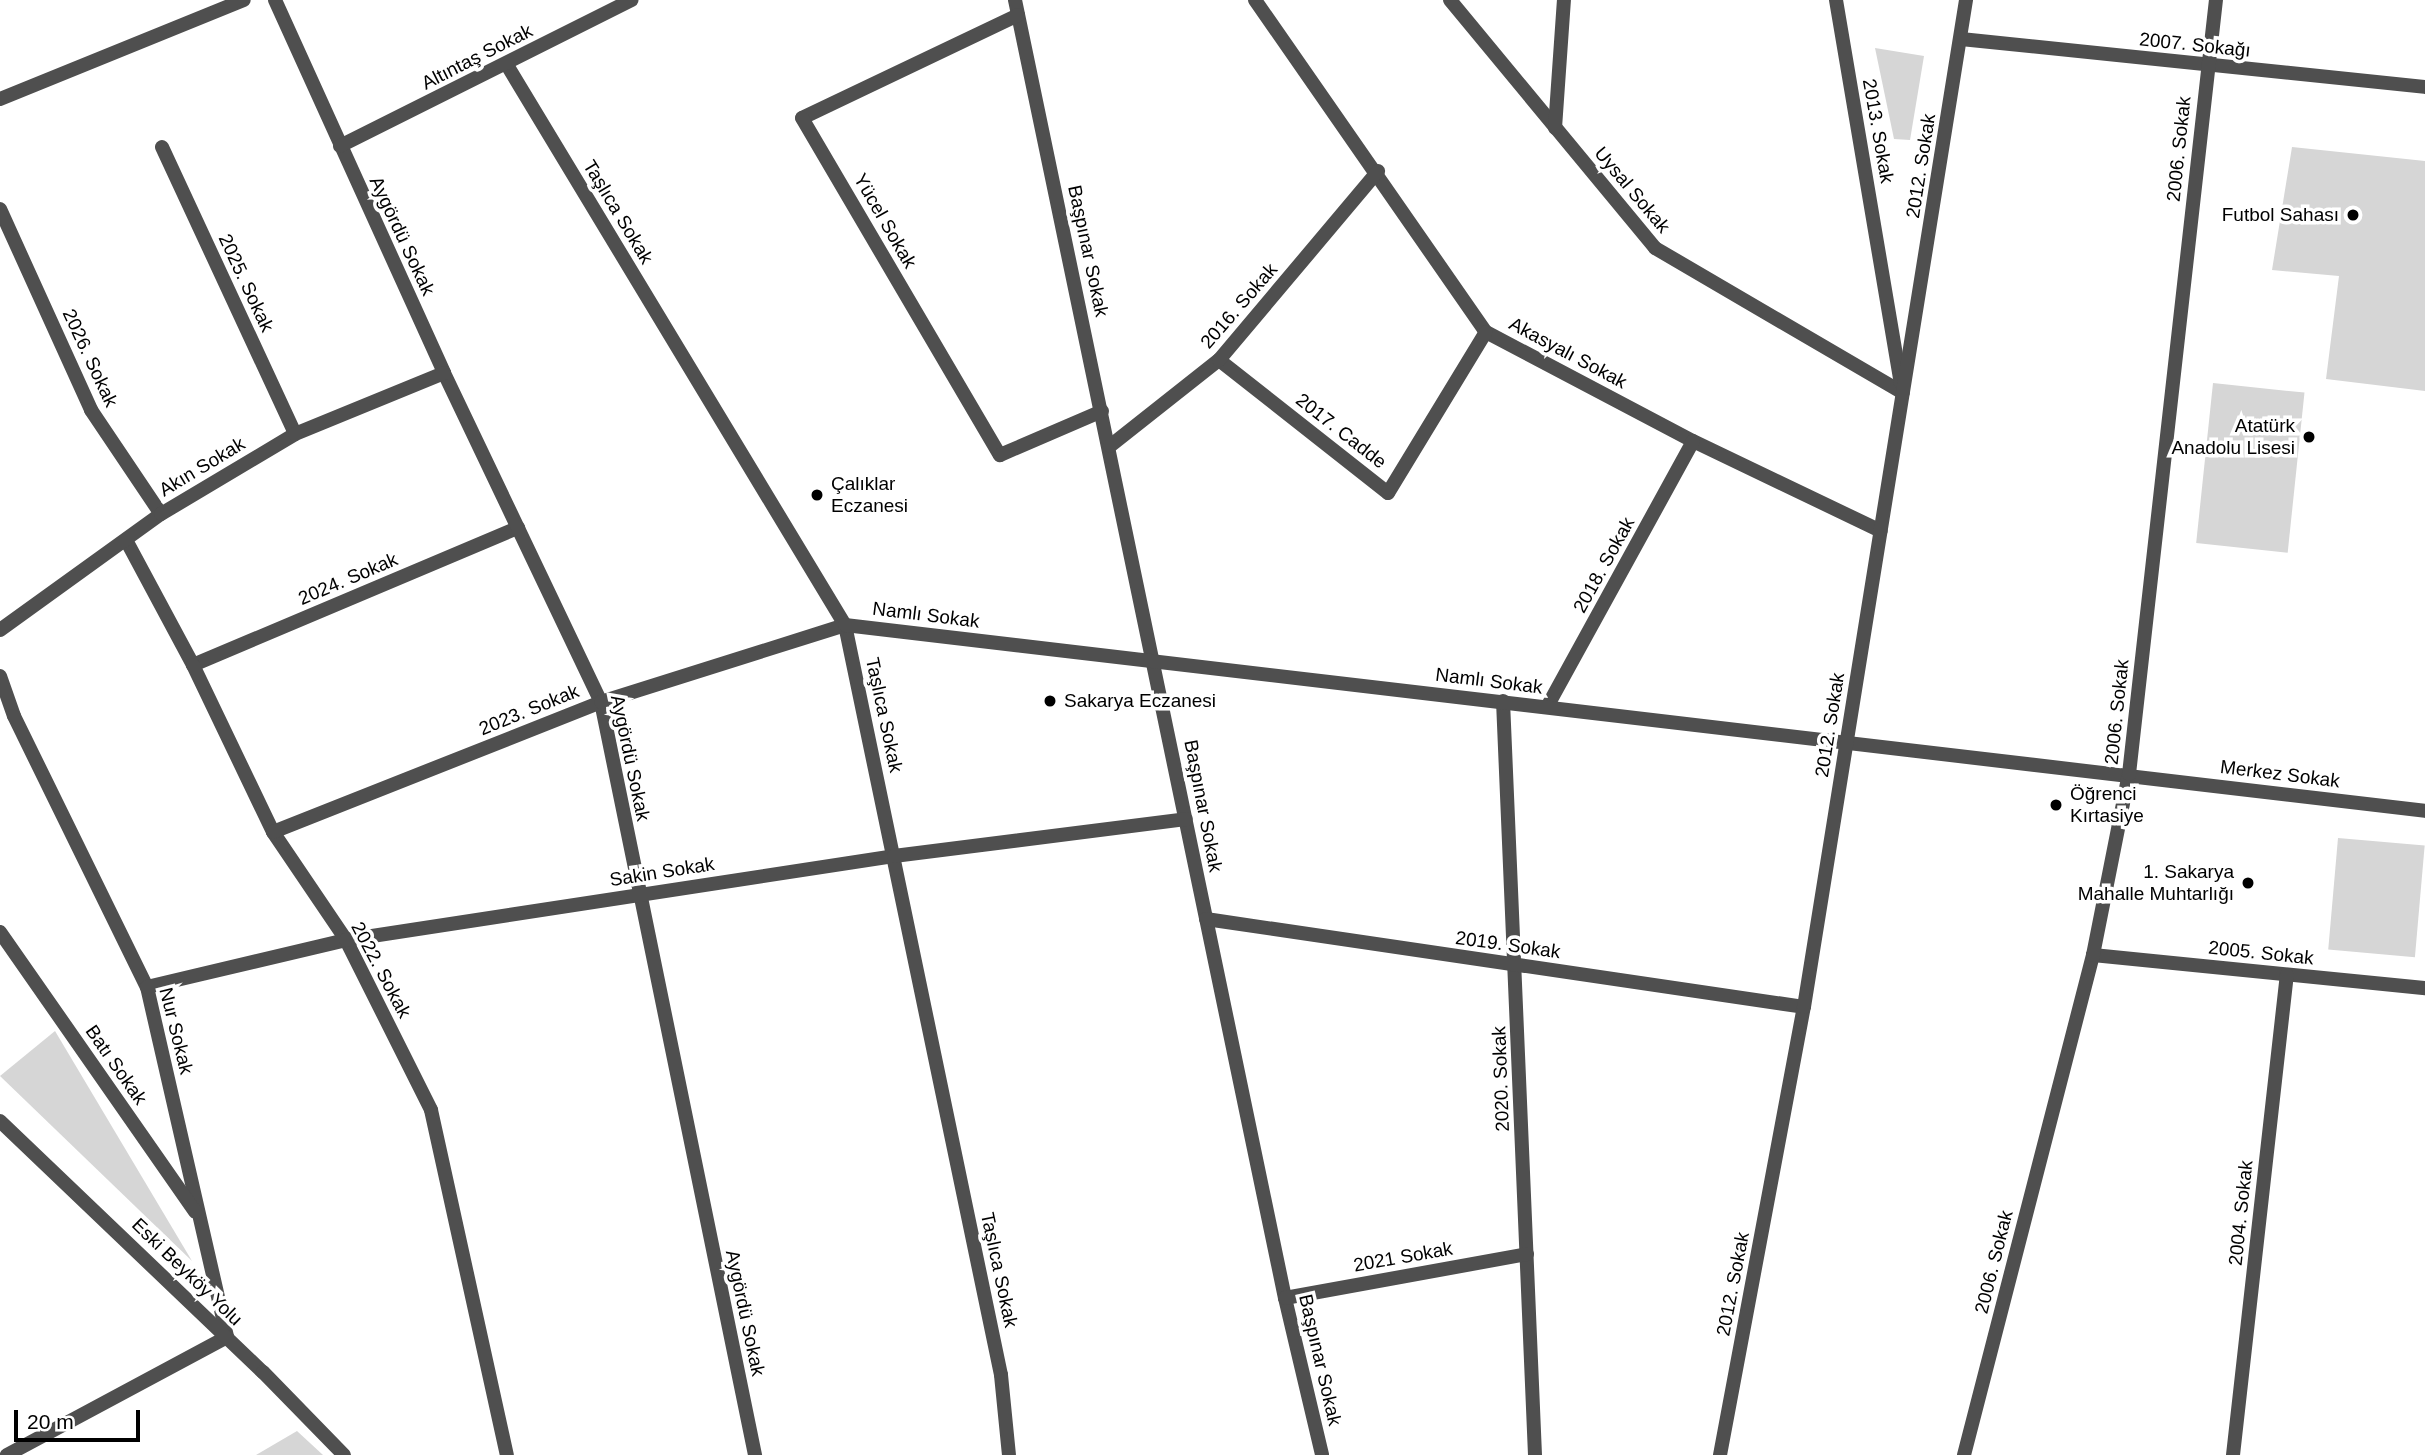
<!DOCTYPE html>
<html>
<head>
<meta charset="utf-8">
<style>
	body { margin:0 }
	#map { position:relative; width:2425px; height:1455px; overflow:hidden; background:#fff; font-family:Arial,sans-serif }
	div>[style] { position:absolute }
	.green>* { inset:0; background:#d6d6d6; transform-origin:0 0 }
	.lane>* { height:14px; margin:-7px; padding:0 7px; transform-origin:7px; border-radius:7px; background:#4f4f4f }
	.street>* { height:14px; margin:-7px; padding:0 7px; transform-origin:7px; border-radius:7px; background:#4f4f4f }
	.dots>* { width:19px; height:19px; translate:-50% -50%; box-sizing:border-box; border:4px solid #fff; border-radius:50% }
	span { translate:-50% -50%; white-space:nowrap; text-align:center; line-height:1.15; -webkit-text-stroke:7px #fff; paint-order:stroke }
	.street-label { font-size:19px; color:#000 }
	.poi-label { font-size:19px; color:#000 }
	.right { translate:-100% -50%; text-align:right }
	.left { translate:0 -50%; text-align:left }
	.scale { position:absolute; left:14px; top:1410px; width:126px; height:32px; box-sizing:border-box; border:4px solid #000; border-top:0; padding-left:9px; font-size:21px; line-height:24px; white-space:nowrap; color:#000; -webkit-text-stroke:5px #fff; paint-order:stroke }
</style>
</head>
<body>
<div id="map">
	<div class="green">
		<i style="clip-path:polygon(1875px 48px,1924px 56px,1910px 140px,1894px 139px)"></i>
		<i style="clip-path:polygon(2292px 147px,2425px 161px,2425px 391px,2326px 379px,2339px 276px,2272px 270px)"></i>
		<i style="left:2213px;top:383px;width:92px;height:161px;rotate:6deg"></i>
		<i style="left:2338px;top:838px;width:87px;height:112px;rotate:5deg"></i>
		<i style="clip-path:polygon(55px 1031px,192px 1261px,0 1076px)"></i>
		<i style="clip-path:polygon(297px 1431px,323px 1455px,256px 1455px)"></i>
	</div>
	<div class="lane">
		<i style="left:193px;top:665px;width:353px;rotate:-22.9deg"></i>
	</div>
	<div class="street">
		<i style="left:275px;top:0;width:409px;rotate:65.6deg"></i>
		<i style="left:444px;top:373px;width:365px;rotate:64.5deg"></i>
		<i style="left:601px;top:702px;width:769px;rotate:78.44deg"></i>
		<i style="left:1015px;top:0;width:1326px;rotate:78.25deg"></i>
		<i style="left:1285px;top:1298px;width:161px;rotate:76.7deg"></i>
		<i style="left:1255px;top:0;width:404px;rotate:55.2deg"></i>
		<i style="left:1486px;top:332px;width:234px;rotate:27.8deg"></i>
		<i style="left:1693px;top:441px;width:208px;rotate:25.6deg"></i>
		<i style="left:1450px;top:0;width:322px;rotate:50.4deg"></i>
		<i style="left:1655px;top:248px;width:287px;rotate:30.3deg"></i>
		<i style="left:1836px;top:0;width:389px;rotate:80.4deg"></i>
		<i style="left:1018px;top:15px;width:239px;rotate:154.5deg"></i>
		<i style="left:802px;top:118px;width:391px;rotate:59.6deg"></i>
		<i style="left:1000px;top:455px;width:111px;rotate:-23.3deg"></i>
		<i style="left:1961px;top:39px;width:466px;rotate:5.9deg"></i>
		<i style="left:507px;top:65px;width:654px;rotate:58.89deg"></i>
		<i style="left:845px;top:625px;width:766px;rotate:78.25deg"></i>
		<i style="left:1001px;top:1375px;width:80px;rotate:84.3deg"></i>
		<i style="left:0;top:99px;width:263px;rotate:-22.1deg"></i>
		<i style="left:1555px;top:128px;width:128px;rotate:-86deg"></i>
		<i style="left:340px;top:146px;width:326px;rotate:-26.6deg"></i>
		<i style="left:162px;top:147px;width:316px;rotate:65.1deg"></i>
		<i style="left:0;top:209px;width:221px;rotate:65.6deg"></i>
		<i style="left:91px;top:410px;width:125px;rotate:56.1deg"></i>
		<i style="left:1219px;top:360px;width:215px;rotate:38.2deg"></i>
		<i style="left:1388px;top:493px;width:188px;rotate:-58.7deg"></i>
		<i style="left:1110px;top:446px;width:139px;rotate:-38.3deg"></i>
		<i style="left:1219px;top:360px;width:247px;rotate:-49.9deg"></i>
		<i style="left:126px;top:540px;width:142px;rotate:61.8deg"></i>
		<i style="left:193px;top:665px;width:185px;rotate:64.4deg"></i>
		<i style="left:273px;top:832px;width:130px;rotate:55.9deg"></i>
		<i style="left:346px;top:940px;width:190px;rotate:63.4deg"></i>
		<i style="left:431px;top:1110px;width:353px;rotate:77.6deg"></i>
		<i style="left:0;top:630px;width:198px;rotate:-35.8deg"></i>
		<i style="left:161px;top:514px;width:156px;rotate:-30.8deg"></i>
		<i style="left:295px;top:434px;width:161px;rotate:-22.3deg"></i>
		<i style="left:0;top:676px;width:42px;rotate:70.7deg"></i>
		<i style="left:14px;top:716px;width:302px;rotate:63.9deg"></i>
		<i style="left:147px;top:987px;width:359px;rotate:77.1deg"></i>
		<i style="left:227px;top:1337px;width:250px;rotate:151.8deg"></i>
		<i style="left:1503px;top:701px;width:755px;rotate:87.57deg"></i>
		<i style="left:1547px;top:707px;width:303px;rotate:-61.2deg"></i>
		<i style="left:273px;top:832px;width:353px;rotate:-21.6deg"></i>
		<i style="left:601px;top:702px;width:256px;rotate:-17.5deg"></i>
		<i style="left:845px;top:625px;width:1591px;rotate:6.71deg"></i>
		<i style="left:1206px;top:919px;width:604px;rotate:8.37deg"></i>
		<i style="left:0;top:932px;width:341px;rotate:55.1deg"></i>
		<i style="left:2093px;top:955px;width:334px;rotate:5.7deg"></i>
		<i style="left:147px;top:987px;width:204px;rotate:-13.3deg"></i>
		<i style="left:346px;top:940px;width:554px;rotate:-8.71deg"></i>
		<i style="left:894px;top:856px;width:294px;rotate:-7.2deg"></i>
		<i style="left:0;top:1121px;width:364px;rotate:43.7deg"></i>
		<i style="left:263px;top:1372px;width:116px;rotate:45.7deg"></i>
		<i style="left:1285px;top:1298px;width:246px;rotate:-10.3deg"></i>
		<i style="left:1720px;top:1455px;width:456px;rotate:-79.4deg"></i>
		<i style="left:1804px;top:1007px;width:1020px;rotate:-80.86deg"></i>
		<i style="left:1964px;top:1455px;width:516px;rotate:-75.53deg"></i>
		<i style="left:2093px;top:955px;width:185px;rotate:-78.8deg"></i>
		<i style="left:2129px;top:774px;width:779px;rotate:-83.59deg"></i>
		<i style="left:2233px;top:1455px;width:483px;rotate:-83.6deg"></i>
	</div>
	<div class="dots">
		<i style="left:2353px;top:215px;background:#000"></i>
		<i style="left:2309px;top:437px;background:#000"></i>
		<i style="left:817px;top:495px;background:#000"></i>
		<i style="left:1050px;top:701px;background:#000"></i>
		<i style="left:2056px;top:805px;background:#000"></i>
		<i style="left:2248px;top:883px;background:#000"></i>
	</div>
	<div class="street-label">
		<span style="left:2195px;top:45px;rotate:6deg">2007. Sokağı</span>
		<span style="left:477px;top:57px;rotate:-27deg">Altıntaş Sokak</span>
		<span style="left:1878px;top:131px;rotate:80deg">2013. Sokak</span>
		<span style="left:2179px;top:149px;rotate:-84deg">2006. Sokak</span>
		<span style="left:1921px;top:166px;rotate:-81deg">2012. Sokak</span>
		<span style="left:1632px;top:190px;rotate:50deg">Uysal Sokak</span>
		<span style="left:618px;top:212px;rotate:59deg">Taşlıca Sokak</span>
		<span style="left:885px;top:221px;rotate:60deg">Yücel Sokak</span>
		<span style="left:402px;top:236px;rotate:65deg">Aygördü Sokak</span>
		<span style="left:1088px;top:251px;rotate:78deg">Başpınar Sokak</span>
		<span style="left:246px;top:283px;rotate:65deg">2025. Sokak</span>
		<span style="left:1239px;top:306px;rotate:-49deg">2016. Sokak</span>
		<span style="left:1568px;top:353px;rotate:28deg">Akasyalı Sokak</span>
		<span style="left:90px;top:358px;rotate:65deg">2026. Sokak</span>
		<span style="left:1341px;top:431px;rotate:38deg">2017. Cadde</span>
		<span style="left:202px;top:467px;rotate:-31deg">Akın Sokak</span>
		<span style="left:1604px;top:565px;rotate:-61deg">2018. Sokak</span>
		<span style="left:348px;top:579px;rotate:-23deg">2024. Sokak</span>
		<span style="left:926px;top:615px;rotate:7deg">Namlı Sokak</span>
		<span style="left:1489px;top:681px;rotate:7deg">Namlı Sokak</span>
		<span style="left:529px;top:710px;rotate:-22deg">2023. Sokak</span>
		<span style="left:2117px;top:712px;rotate:-84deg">2006. Sokak</span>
		<span style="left:884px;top:715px;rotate:78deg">Taşlıca Sokak</span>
		<span style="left:1830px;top:725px;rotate:-81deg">2012. Sokak</span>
		<span style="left:630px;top:758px;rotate:78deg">Aygördü Sokak</span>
		<span style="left:2280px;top:774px;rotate:7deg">Merkez Sokak</span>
		<span style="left:1203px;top:806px;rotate:79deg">Başpınar Sokak</span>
		<span style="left:662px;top:872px;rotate:-9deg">Sakin Sokak</span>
		<span style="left:1508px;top:945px;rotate:8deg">2019. Sokak</span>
		<span style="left:2261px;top:953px;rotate:6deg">2005. Sokak</span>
		<span style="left:381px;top:970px;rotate:62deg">2022. Sokak</span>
		<span style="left:176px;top:1031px;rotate:76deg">Nur Sokak</span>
		<span style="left:116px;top:1065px;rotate:55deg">Batı Sokak</span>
		<span style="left:1501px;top:1079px;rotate:-92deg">2020. Sokak</span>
		<span style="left:2241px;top:1213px;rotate:-84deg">2004. Sokak</span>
		<span style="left:1403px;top:1257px;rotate:-10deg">2021 Sokak</span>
		<span style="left:1994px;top:1262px;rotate:-76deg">2006. Sokak</span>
		<span style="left:999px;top:1270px;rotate:78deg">Taşlıca Sokak</span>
		<span style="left:187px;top:1272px;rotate:44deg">Eski Beyköy Yolu</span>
		<span style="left:1733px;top:1284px;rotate:-79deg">2012. Sokak</span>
		<span style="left:745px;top:1313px;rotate:78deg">Aygördü Sokak</span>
		<span style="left:1320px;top:1360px;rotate:77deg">Başpınar Sokak</span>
	</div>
	<div class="poi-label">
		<span class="right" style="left:2339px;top:215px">Futbol Sahası</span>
		<span class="right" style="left:2295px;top:437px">Atatürk<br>Anadolu Lisesi</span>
		<span class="left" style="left:831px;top:495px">Çalıklar<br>Eczanesi</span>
		<span class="left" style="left:1064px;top:701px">Sakarya Eczanesi</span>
		<span class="left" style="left:2070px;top:805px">Öğrenci<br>Kırtasiye</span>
		<span class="right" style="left:2234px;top:883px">1. Sakarya<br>Mahalle Muhtarlığı</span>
	</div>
	<div class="scale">20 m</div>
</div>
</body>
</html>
